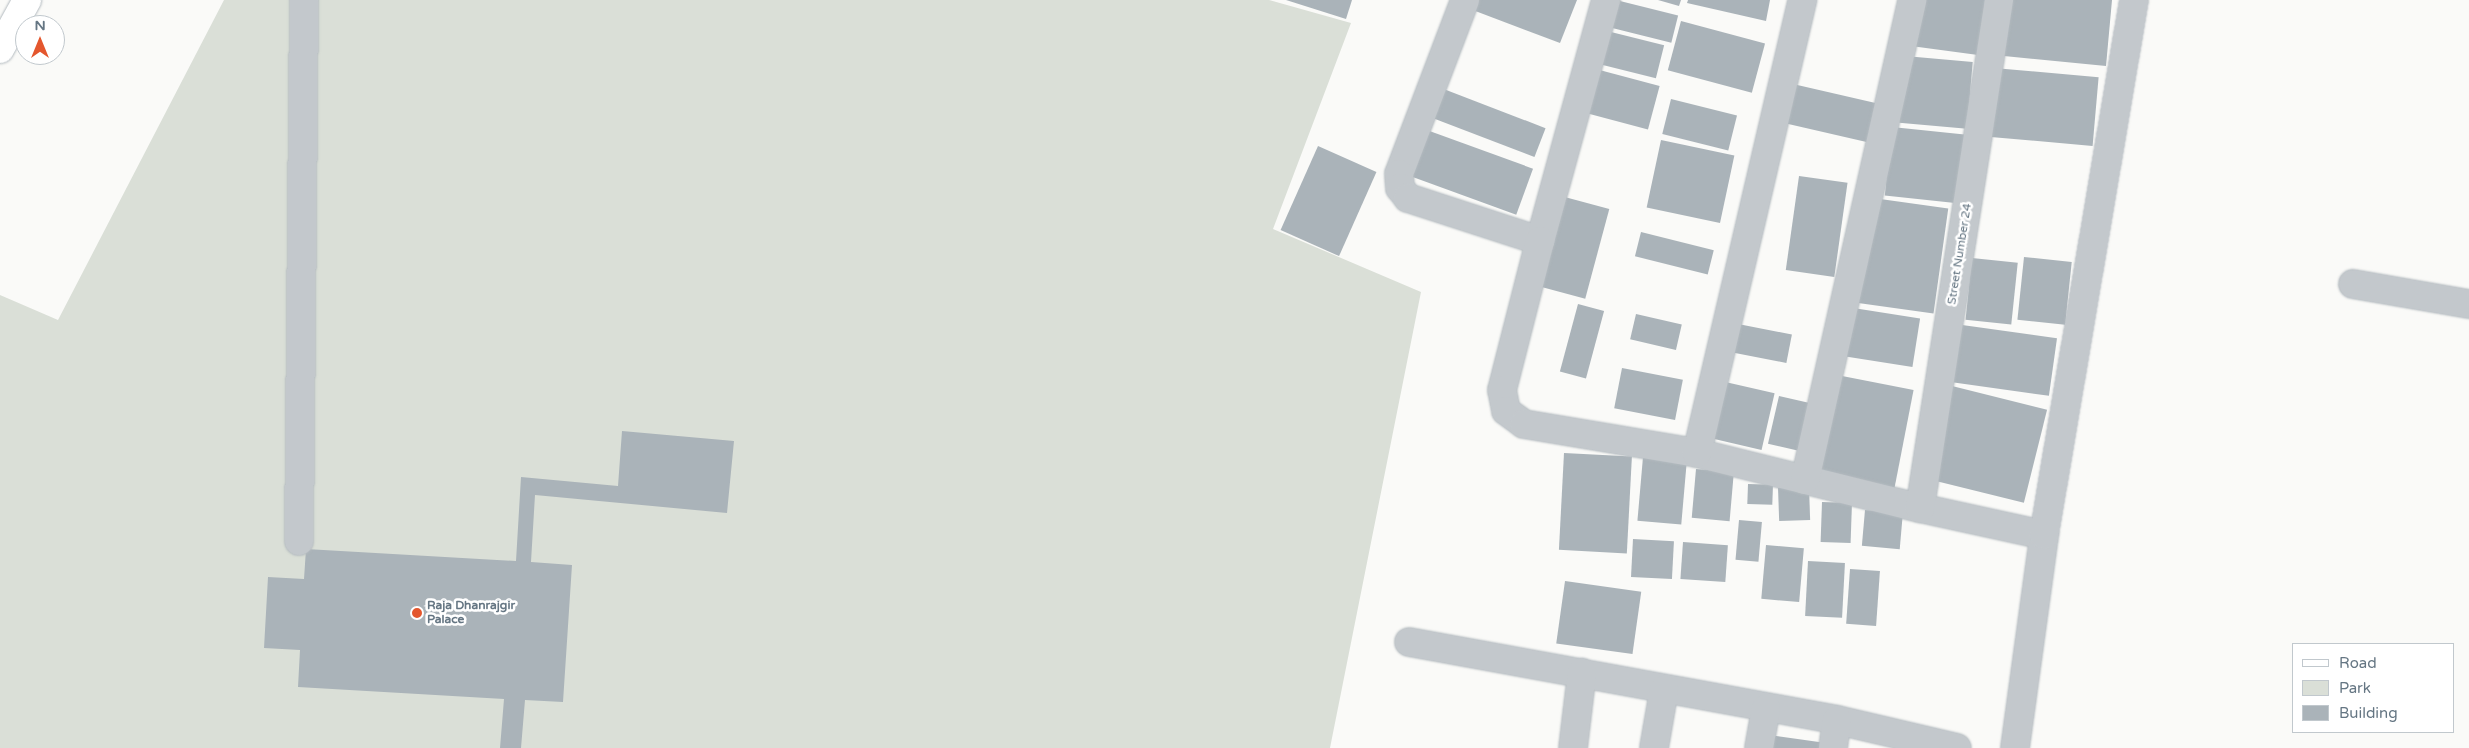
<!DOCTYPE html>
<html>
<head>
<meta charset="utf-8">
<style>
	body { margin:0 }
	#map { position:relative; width:2469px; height:748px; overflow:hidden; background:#fafaf8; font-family:"Varela Round",sans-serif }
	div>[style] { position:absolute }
	.green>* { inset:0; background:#dadfd7 }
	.building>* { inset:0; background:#aab3b9; transform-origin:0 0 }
	.roads { filter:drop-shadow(0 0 1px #b3babf) drop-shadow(0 0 1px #b3babf) }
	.street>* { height:28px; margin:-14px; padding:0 14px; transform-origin:14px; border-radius:14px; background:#c3c8cc }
	.secondary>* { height:28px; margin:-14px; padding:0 14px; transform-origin:14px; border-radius:14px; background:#fff }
	.dots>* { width:14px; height:14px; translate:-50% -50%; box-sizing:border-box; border:2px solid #fff; border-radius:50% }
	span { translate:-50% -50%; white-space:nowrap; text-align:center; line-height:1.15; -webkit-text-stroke:5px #fff; paint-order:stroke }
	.street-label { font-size:12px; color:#657683 }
	.poi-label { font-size:12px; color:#657683; font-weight:700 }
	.left { translate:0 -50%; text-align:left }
	.legend { position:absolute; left:2292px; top:643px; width:162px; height:90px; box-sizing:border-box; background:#fff; border:1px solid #c1c8cd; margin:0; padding:6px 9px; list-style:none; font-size:15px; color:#657683 }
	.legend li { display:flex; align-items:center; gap:10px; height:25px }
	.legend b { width:25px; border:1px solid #c1c8cd }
	.north { position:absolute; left:15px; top:15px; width:50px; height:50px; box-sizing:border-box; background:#fff; border:1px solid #c1c8cd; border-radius:50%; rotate:0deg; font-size:14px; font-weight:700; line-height:20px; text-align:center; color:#657683 }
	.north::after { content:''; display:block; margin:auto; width:18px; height:22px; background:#e4572e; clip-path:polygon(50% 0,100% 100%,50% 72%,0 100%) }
</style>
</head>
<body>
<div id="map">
	<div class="green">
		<i style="clip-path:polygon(224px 0,1269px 0,1351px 23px,1273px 229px,1421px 292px,1330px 748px,0 748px,0 295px,58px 320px)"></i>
	</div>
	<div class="building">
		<i style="clip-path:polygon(1286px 0,1352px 0,1346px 19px)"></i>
		<i style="clip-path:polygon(1473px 0,1577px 0,1560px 43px,1470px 9px)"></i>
		<i style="left:1616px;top:0;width:64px;height:28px;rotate:14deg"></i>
		<i style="clip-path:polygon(1658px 0,1681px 0,1679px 6px)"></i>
		<i style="clip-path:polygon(1688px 0,1770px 0,1766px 21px,1687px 3px)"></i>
		<i style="clip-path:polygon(1917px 0,1985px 0,1978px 55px,1911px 46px)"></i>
		<i style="clip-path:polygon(2010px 0,2112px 0,2106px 66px,2004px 56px)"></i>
		<i style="left:1681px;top:21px;width:87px;height:51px;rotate:15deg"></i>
		<i style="left:1603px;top:30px;width:63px;height:34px;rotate:14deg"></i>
		<i style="left:1905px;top:56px;width:68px;height:67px;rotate:5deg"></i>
		<i style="left:1592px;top:68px;width:70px;height:45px;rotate:15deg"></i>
		<i style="left:1994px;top:68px;width:105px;height:69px;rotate:5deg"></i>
		<i style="left:1793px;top:84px;width:88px;height:40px;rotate:13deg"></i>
		<i style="left:1441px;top:88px;width:112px;height:31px;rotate:21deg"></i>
		<i style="left:1671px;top:99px;width:68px;height:36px;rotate:14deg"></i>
		<i style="left:1892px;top:127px;width:80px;height:69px;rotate:6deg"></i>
		<i style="left:1424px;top:129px;width:116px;height:49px;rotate:20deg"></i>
		<i style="left:1661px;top:140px;width:75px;height:69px;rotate:12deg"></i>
		<i style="left:1318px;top:146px;width:64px;height:92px;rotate:24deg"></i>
		<i style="left:1799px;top:176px;width:49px;height:95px;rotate:8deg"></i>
		<i style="left:1561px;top:196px;width:50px;height:93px;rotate:15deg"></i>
		<i style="left:1873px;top:198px;width:76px;height:106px;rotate:8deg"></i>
		<i style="left:1641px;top:232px;width:75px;height:25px;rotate:14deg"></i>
		<i style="left:2024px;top:257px;width:48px;height:63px;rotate:6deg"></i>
		<i style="left:1972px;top:258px;width:46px;height:62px;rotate:6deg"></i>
		<i style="left:1578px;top:304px;width:27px;height:70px;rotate:15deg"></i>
		<i style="left:1847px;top:307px;width:74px;height:49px;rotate:9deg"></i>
		<i style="left:1636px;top:314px;width:47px;height:26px;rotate:13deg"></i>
		<i style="left:1733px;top:323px;width:60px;height:29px;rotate:11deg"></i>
		<i style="left:1955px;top:324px;width:103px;height:58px;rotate:8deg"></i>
		<i style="left:1622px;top:368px;width:62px;height:41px;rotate:11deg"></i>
		<i style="left:1837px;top:375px;width:78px;height:103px;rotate:11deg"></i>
		<i style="left:1721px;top:381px;width:55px;height:58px;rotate:13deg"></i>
		<i style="left:1952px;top:386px;width:98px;height:96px;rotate:14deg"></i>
		<i style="left:1779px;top:396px;width:37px;height:49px;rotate:13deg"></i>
		<i style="clip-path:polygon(622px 431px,734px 441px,727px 513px,535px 495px,531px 562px,572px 565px,563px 702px,525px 700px,521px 748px,500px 748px,504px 699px,298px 687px,300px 650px,264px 648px,268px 577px,304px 579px,306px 549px,516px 561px,521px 477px,618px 486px)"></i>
		<i style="left:1564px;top:453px;width:68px;height:97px;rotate:3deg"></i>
		<i style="left:1643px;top:457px;width:44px;height:64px;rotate:5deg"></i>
		<i style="left:1696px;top:469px;width:38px;height:49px;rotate:5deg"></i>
		<i style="left:1748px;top:484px;width:25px;height:20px;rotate:2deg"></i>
		<i style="left:1809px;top:487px;width:33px;height:31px;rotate:88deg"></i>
		<i style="left:1822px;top:502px;width:30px;height:40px;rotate:2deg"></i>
		<i style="left:1865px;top:510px;width:38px;height:36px;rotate:5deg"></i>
		<i style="left:1739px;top:520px;width:23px;height:40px;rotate:5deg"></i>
		<i style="left:1633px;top:539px;width:41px;height:38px;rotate:3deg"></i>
		<i style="left:1683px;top:542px;width:45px;height:37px;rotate:4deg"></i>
		<i style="left:1766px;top:545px;width:38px;height:54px;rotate:5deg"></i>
		<i style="left:1808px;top:561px;width:37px;height:55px;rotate:3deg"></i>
		<i style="left:1850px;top:569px;width:30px;height:55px;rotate:4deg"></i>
		<i style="left:1565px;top:581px;width:77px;height:63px;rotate:8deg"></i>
		<i style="clip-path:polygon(1769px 735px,1826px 743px,1825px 748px,1767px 748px)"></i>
	</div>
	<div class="roads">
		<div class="street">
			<i style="left:1465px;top:0;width:186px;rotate:110.8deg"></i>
			<i style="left:1399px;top:174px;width:14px;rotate:86deg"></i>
			<i style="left:1400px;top:188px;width:13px;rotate:51deg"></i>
			<i style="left:1408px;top:198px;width:139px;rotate:18deg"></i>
			<i style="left:1606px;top:0;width:250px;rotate:105.3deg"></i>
			<i style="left:1540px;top:241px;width:154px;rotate:104.3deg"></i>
			<i style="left:1502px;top:390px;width:21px;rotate:79deg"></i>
			<i style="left:1506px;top:411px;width:22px;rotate:36deg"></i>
			<i style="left:1524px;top:424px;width:175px;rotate:9.5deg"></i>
			<i style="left:1697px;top:453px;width:230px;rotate:13.9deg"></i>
			<i style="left:1920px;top:508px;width:127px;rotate:12.3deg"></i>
			<i style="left:2353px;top:284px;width:118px;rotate:9.8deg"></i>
			<i style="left:1697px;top:453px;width:465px;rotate:-76.9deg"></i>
			<i style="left:1805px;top:480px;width:492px;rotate:-77.4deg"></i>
			<i style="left:1920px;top:508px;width:514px;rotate:-81.16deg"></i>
			<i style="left:299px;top:541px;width:541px;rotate:-89.47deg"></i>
			<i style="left:1409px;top:642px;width:435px;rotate:10.3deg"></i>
			<i style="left:1837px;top:720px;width:123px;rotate:13.1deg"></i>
			<i style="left:1573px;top:748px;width:76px;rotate:-83.2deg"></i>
			<i style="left:1654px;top:748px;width:59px;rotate:-80.2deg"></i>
			<i style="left:1759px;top:748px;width:40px;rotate:-80deg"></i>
			<i style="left:1833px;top:748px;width:28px;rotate:-82deg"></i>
			<i style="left:2015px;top:748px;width:215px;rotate:-82.2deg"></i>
			<i style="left:2044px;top:535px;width:543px;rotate:-80.45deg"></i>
		</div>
		<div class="secondary">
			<i style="left:0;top:49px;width:56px;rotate:-61.1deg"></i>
		</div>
	</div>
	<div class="dots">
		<i style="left:417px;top:613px;background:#e4572e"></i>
	</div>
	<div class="street-label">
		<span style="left:1960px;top:254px;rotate:-81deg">Street Number 24</span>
	</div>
	<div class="poi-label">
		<span class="left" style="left:427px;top:613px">Raja Dhanrajgir<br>Palace</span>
	</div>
	<ul class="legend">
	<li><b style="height:6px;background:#fff"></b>Road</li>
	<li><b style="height:14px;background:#dadfd7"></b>Park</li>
	<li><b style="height:14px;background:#aab3b9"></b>Building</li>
	</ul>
	<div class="north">N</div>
</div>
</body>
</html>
